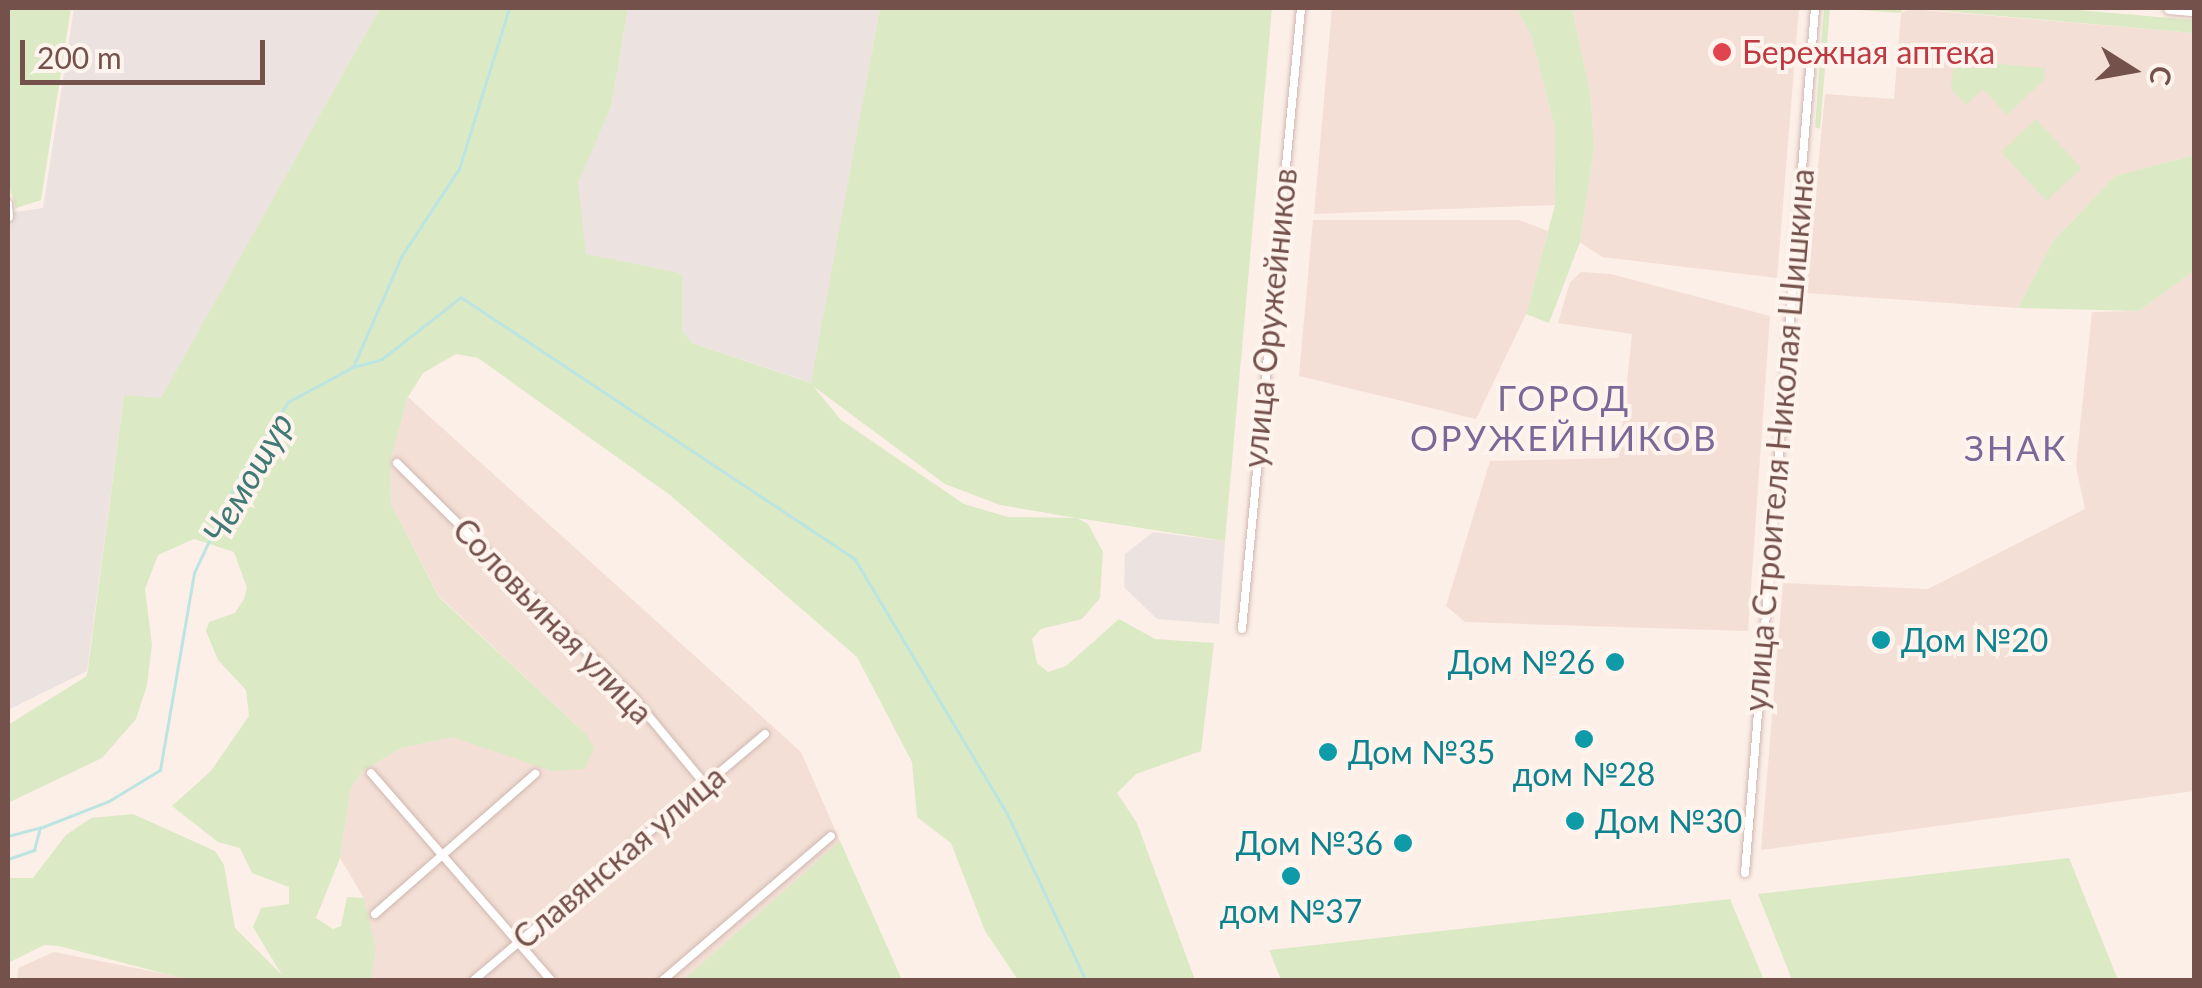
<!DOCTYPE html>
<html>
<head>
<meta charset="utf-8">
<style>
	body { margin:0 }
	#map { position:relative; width:2202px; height:988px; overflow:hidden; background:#fcefe7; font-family:Lato,sans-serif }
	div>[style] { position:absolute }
	.residential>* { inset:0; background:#f3dfd5 }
	.industrial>* { inset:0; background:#ece3e0 }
	.green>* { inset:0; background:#dce9c5; transform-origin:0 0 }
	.stream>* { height:2.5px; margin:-1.25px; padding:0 1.25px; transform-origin:1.25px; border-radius:1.25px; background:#bce5e1 }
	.roads { filter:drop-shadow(0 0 2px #cfb7b0) drop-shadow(0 0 2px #cfb7b0) }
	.street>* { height:8px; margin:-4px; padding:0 4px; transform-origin:4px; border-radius:4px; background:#fff }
	.secondary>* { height:11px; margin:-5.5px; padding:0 5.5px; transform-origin:5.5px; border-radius:5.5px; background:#fff }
	.dots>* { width:28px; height:28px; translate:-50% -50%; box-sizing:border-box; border:5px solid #fef4ed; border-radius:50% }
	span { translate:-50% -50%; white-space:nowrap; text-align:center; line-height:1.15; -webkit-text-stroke:8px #fef4ed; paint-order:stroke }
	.health-label { font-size:32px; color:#be3a42 }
	.left { translate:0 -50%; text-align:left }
	.street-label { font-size:32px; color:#75514c }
	.culture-label { font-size:32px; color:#0d838f }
	.right { translate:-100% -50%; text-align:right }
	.neighbourhood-label { font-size:35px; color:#7c6898; letter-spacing:2.5px }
	.water-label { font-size:35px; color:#407976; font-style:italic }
	.frame { position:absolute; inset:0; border:10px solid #75514c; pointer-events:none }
	.north { position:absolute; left:2082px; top:20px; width:100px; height:100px; -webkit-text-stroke:8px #fef4ed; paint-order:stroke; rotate:101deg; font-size:28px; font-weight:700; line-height:40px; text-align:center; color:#75514c }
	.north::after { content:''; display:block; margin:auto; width:35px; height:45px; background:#75514c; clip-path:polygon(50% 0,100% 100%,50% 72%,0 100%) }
	.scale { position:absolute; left:20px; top:40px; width:245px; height:45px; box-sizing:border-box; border:5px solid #75514c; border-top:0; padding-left:12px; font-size:30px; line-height:35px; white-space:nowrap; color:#75514c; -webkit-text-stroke:8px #fef4ed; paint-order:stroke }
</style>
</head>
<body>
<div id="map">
	<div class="residential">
		<i style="clip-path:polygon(1332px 8px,1516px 8px,1531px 35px,1554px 125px,1555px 205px,1314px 214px)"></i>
		<i style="clip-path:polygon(1572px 8px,1799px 8px,1777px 278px,1602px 257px,1580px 242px,1594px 150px,1591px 96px)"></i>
		<i style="clip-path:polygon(1911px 9px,2194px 33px,2194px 155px,2115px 176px,2053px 241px,2018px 308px,1806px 293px,1825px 94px,1894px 99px,1901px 13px)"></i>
		<i style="clip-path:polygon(1313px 220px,1519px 220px,1548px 231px,1526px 314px,1476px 419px,1299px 376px)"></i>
		<i style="clip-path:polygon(2194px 271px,2194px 791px,1761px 850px,1783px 583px,1928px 589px,2085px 509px,2076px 466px,2092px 312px,2139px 311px)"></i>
		<i style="clip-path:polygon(1581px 272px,1611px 274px,1770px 316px,1748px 631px,1465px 622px,1446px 606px,1490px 461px,1619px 458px,1632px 334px,1558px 323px,1570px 282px)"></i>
		<i style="clip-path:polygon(408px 397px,801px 752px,840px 841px,683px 980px,371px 980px,364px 898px,340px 858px,351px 788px,362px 771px,402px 748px,452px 737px,586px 734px,439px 596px,391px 504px,390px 462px)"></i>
		<i style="clip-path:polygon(54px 952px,186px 978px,189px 980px,17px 980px,18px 968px)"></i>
	</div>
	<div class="industrial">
		<i style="clip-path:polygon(74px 8px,380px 8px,161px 399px,124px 395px,87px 671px,8px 710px,8px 213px,43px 208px)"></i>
		<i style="clip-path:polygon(628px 8px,880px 8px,812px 383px,692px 343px,682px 330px,676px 272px,586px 255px,577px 183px,611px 107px)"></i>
		<i style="clip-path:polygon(1153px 532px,1225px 541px,1219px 624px,1157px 619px,1124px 587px,1125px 554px)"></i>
	</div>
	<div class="green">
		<i style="clip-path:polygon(8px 8px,71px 8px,41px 200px,16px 208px,8px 183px)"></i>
		<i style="clip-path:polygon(evenodd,380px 8px,628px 8px,611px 107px,578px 183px,586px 254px,676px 272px,682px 275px,682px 330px,692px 343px,811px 383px,880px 8px,1272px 8px,1225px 541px,1077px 518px,1088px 524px,1103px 552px,1100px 598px,1082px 619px,1041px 629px,1032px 639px,1037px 663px,1048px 672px,1066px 666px,1119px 619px,1155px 639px,1214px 643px,1201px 751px,1136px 774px,1117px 793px,1137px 823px,1195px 980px,1018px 980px,985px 931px,951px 843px,917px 817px,912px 762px,857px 657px,670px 495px,478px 358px,456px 354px,423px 373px,408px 397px,390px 462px,391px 504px,439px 597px,586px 734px,594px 748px,585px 769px,552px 771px,452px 737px,402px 748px,362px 771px,351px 788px,340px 858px,316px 918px,333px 929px,341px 926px,347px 897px,364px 898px,376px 949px,371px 980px,189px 980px,59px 946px,44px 945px,8px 963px,8px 878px,33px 878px,66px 835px,91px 818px,133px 814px,215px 851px,224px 865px,235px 928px,282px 975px,253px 927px,261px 908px,289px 904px,289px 887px,252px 873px,240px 848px,218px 842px,172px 806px,211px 771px,249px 716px,246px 690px,218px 660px,206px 631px,209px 622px,235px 613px,244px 599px,247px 588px,234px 552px,194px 539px,158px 555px,145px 589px,152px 645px,147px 685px,136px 719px,102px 758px,8px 803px,8px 725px,87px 676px,124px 395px,161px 398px,380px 8px,813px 386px,945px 484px,1000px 505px,1076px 518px,1008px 517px,964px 504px,841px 420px,813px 386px)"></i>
		<i style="clip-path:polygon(1516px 8px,1572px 8px,1591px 96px,1594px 150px,1580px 242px,1549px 323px,1526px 314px,1555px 205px,1554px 125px,1531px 35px)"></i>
		<i style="clip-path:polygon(1824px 8px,1902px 8px,1901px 13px,1830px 8px,1820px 129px,1815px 127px)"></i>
		<i style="clip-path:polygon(1910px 8px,2054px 8px,2194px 20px,2194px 33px)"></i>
		<i style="clip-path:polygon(1954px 60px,2045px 68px,2044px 80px,2007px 115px,1983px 89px,1966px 105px,1951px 89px)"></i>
		<i style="left:2036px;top:119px;width:67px;height:48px;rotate:47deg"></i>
		<i style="clip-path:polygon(2194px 155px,2194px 271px,2139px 311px,2018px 308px,2053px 241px,2115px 176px)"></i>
		<i style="clip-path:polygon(840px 841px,902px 980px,683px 980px)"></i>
		<i style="clip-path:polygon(2069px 858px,2118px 980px,1792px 980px,1758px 894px)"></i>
		<i style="clip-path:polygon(1730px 899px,1764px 980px,1281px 980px,1269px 950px)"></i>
	</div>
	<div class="stream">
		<i style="left:353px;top:367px;width:30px;rotate:-15deg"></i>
		<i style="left:382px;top:359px;width:100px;rotate:-38.1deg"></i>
		<i style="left:461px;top:297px;width:473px;rotate:33.6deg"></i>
		<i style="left:855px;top:559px;width:296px;rotate:59.1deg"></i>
		<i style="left:1007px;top:813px;width:185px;rotate:64.7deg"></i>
		<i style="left:8px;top:836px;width:31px;rotate:-15deg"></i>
		<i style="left:8px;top:859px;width:28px;rotate:-19deg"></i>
		<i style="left:34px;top:850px;width:23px;rotate:-75deg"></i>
		<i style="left:40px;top:828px;width:74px;rotate:-21.4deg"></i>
		<i style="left:109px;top:801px;width:60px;rotate:-31.3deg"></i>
		<i style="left:160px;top:770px;width:200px;rotate:-80.2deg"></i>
		<i style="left:194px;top:573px;width:106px;rotate:-64.9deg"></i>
		<i style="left:239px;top:477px;width:90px;rotate:-56.8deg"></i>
		<i style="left:288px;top:402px;width:74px;rotate:-28.3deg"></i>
		<i style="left:353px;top:367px;width:122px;rotate:-66.4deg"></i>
		<i style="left:402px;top:255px;width:103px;rotate:-56.5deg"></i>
		<i style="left:459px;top:169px;width:169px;rotate:-72.7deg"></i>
	</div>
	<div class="roads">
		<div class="street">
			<i style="left:8px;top:204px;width:13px;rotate:86deg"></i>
			<i style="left:397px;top:463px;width:331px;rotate:44.8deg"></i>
			<i style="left:632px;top:696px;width:113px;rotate:50.4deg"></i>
			<i style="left:1242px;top:629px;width:624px;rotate:-84.57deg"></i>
			<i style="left:371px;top:773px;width:274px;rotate:49deg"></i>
			<i style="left:1745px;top:873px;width:868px;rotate:-85.37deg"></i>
			<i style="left:375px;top:914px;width:213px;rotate:-41.2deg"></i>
			<i style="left:474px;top:980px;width:381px;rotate:-40.2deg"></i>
			<i style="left:663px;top:980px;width:221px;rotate:-40.6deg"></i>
		</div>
		<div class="secondary">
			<i style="left:2169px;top:8px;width:25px;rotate:5deg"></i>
		</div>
	</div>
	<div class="dots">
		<i style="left:1722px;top:52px;background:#e0444e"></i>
		<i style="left:1881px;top:640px;background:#0f9aa8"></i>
		<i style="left:1615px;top:662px;background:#0f9aa8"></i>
		<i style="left:1584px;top:739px;background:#0f9aa8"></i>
		<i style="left:1328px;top:752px;background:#0f9aa8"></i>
		<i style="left:1575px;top:821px;background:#0f9aa8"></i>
		<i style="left:1403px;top:843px;background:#0f9aa8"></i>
		<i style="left:1291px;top:876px;background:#0f9aa8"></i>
	</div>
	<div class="health-label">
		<span class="left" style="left:1742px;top:52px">Бережная аптека</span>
	</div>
	<div class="street-label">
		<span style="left:1270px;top:318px;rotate:-84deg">улица Оружейников</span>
		<span style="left:1779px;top:440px;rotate:-85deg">улица Строителя Николая Шишкина</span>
		<span style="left:553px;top:621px;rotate:46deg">Соловьиная улица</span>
		<span style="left:619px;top:857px;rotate:-40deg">Славянская улица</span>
	</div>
	<div class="culture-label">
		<span class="left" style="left:1901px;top:640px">Дом №20</span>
		<span class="right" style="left:1595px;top:662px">Дом №26</span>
		<span class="left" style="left:1348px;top:752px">Дом №35</span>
		<span style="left:1584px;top:774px">дом №28</span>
		<span class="left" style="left:1595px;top:821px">Дом №30</span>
		<span class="right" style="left:1383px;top:843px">Дом №36</span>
		<span style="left:1291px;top:911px">дом №37</span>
	</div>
	<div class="neighbourhood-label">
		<span style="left:1564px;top:417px">ГОРОД<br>ОРУЖЕЙНИКОВ</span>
		<span style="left:2016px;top:447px">ЗНАК</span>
	</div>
	<div class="water-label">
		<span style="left:247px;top:477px;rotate:-60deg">Чемошур</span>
	</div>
	<div class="frame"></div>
	<div class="north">С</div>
	<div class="scale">200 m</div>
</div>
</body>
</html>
